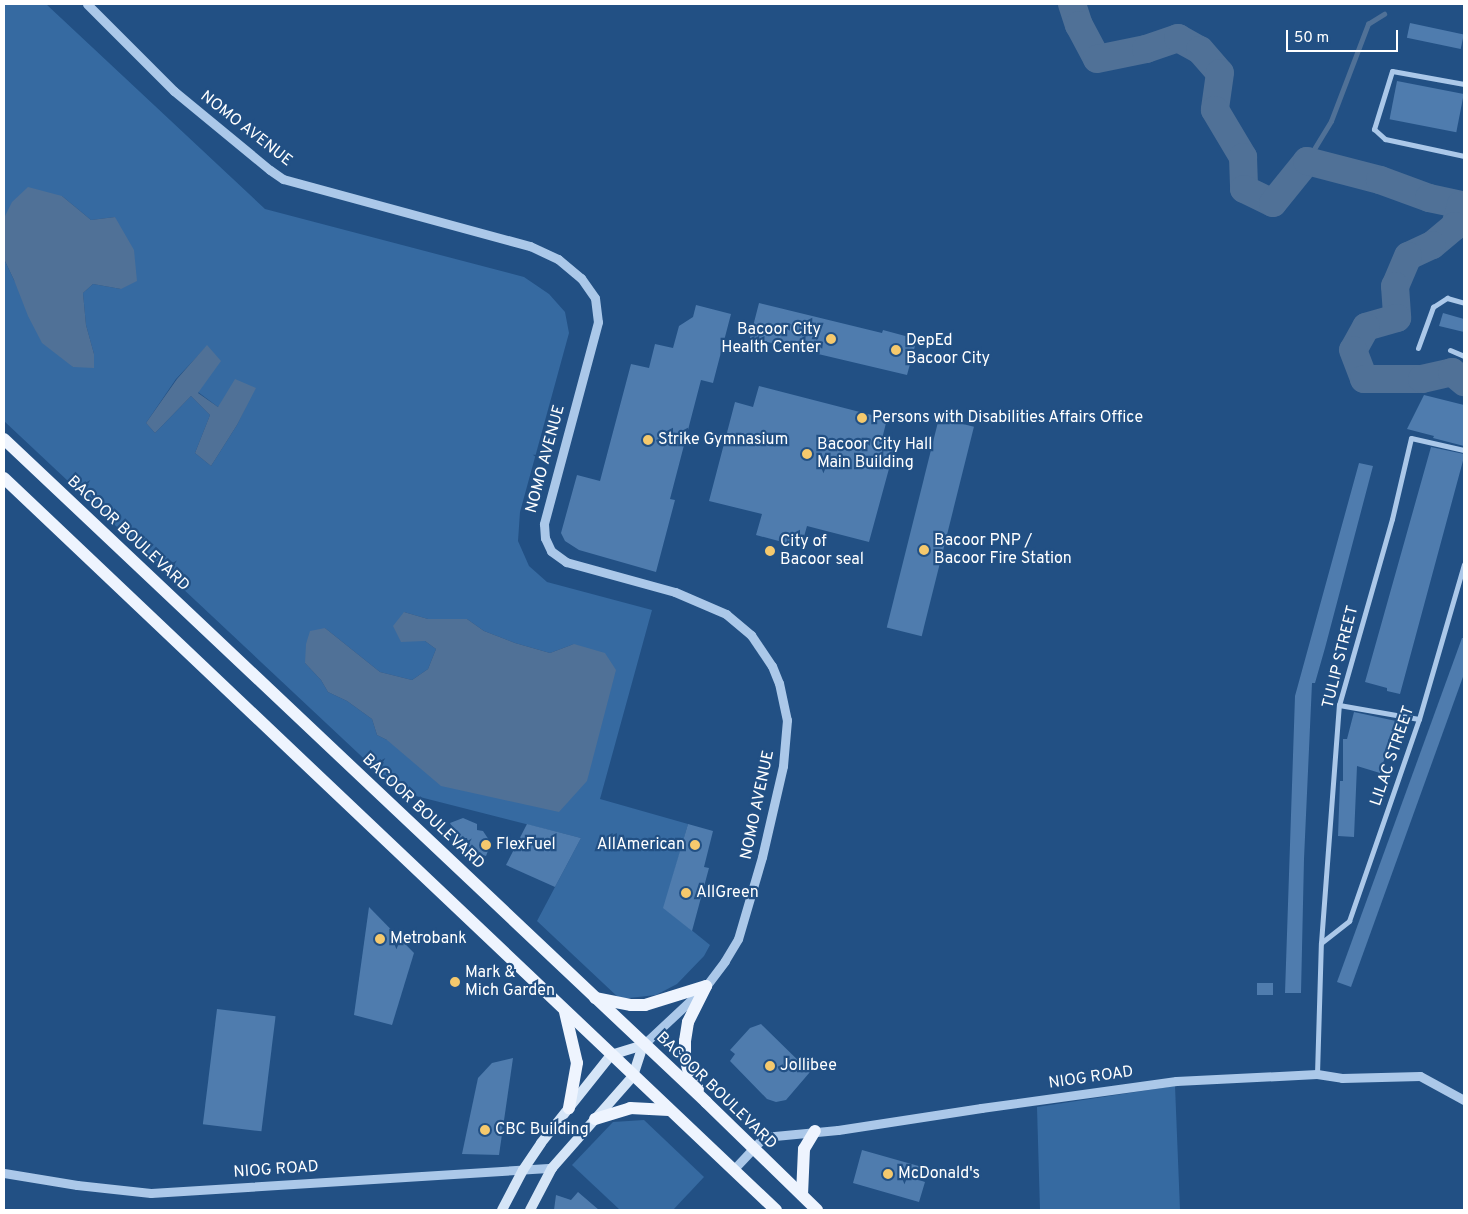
<!DOCTYPE html>
<html>
<head>
<meta charset="utf-8">
<style>
	body { margin:0 }
	#map { position:relative; width:1468px; height:1214px; overflow:hidden; background:#225084; font-family:Overpass,sans-serif }
	div>[style] { position:absolute }
	.green>* { inset:0; background:#366aa1 }
	.water>* { inset:0; background:#507197 }
	.stream>* { height:4.5px; margin:-2.25px; padding:0 2.25px; transform-origin:2.25px; border-radius:2.25px; background:#507197 }
	.river>* { height:28px; margin:-14px; padding:0 14px; transform-origin:14px; border-radius:14px; background:#507197 }
	.building>* { inset:0; background:#4f7cae; transform-origin:0 0 }
	.minor>* { height:5px; margin:-2.5px; padding:0 2.5px; transform-origin:2.5px; border-radius:2.5px; background:#abc8e9 }
	.tertiary>* { height:9px; margin:-4.5px; padding:0 4.5px; transform-origin:4.5px; border-radius:4.5px; background:#abc8e9 }
	.secondary>* { height:10px; margin:-5px; padding:0 5px; transform-origin:5px; border-radius:5px; background:#d5e5f7 }
	.primary>* { height:12px; margin:-6px; padding:0 6px; transform-origin:6px; border-radius:6px; background:#eef4fe }
	.dots>* { width:14px; height:14px; translate:-50% -50%; box-sizing:border-box; border:2px solid #225084; border-radius:50% }
	span { translate:-50% -50%; white-space:nowrap; text-align:center; line-height:1.15; -webkit-text-stroke:4.5px #225084; paint-order:stroke }
	.street-label { font-size:16px; color:#fff }
	.poi-label { font-size:16px; color:#fff }
	.right { translate:-100% -50%; text-align:right }
	.left { translate:0 -50%; text-align:left }
	.frame { position:absolute; inset:0; border:5px solid #fff; pointer-events:none }
	.scale { position:absolute; left:1286px; top:30px; width:112px; height:22px; box-sizing:border-box; border:2px solid #fff; border-top:0; padding-left:6px; font-size:15px; line-height:18px; white-space:nowrap; color:#fff; -webkit-text-stroke:4px #225084; paint-order:stroke }
</style>
</head>
<body>
<div id="map">
	<div class="green">
		<i style="clip-path:polygon(evenodd,4px 4px,46px 4px,265px 209px,524px 277px,549px 294px,565px 312px,569px 333px,520px 512px,518px 541px,529px 566px,547px 582px,652px 610px,600px 799px,688px 824px,664px 908px,710px 945px,704px 956px,677px 984px,656px 995px,620px 999px,537px 921px,581px 838px,412px 795px,407px 799px,4px 421px,4px 259px,14px 280px,73px 367px,94px 367px,94px 354px,86px 325px,83px 293px,93px 284px,121px 289px,115px 217px,91px 220px,62px 196px,4px 218px,4px 4px,207px 346px,198px 392px,218px 407px,255px 388px,237px 425px,211px 466px,195px 453px,210px 415px,191px 396px,155px 433px,146px 423px,176px 379px,207px 346px,4px 4px,404px 612px,428px 619px,467px 619px,484px 631px,515px 643px,550px 653px,574px 644px,387px 740px,377px 735px,372px 719px,347px 701px,328px 692px,321px 680px,305px 663px,325px 628px,380px 672px,412px 680px,428px 669px,436px 649px,425px 641px,404px 612px)"></i>
		<i style="clip-path:polygon(1175px 1086px,1180px 1210px,1040px 1210px,1037px 1107px)"></i>
		<i style="clip-path:polygon(644px 1120px,704px 1177px,673px 1210px,620px 1210px,572px 1165px,613px 1122px)"></i>
	</div>
	<div class="water">
		<i style="clip-path:polygon(28px 187px,62px 196px,91px 220px,115px 217px,134px 250px,137px 281px,121px 289px,93px 284px,83px 293px,86px 325px,94px 354px,94px 368px,73px 367px,42px 343px,28px 316px,14px 280px,4px 259px,4px 218px,12px 202px)"></i>
		<i style="clip-path:polygon(207px 345px,221px 361px,198px 393px,218px 407px,235px 379px,256px 388px,237px 425px,211px 466px,195px 453px,210px 415px,191px 396px,155px 433px,146px 423px,177px 379px)"></i>
		<i style="clip-path:polygon(404px 612px,428px 619px,467px 619px,484px 631px,515px 643px,550px 653px,574px 644px,605px 653px,616px 670px,587px 781px,559px 812px,441px 786px,387px 740px,377px 735px,372px 719px,347px 701px,328px 692px,321px 680px,305px 663px,306px 644px,310px 631px,325px 628px,380px 672px,412px 680px,428px 669px,436px 649px,425px 641px,401px 642px,393px 626px)"></i>
	</div>
	<div class="stream">
		<i style="left:1305px;top:164px;width:50px;rotate:-58.8deg"></i>
		<i style="left:1331px;top:121px;width:104px;rotate:-69.1deg"></i>
		<i style="left:1368px;top:24px;width:19px;rotate:-32deg"></i>
	</div>
	<div class="river">
		<i style="left:1072px;top:4px;width:22px;rotate:72deg"></i>
		<i style="left:1079px;top:25px;width:38px;rotate:62deg"></i>
		<i style="left:1097px;top:59px;width:50px;rotate:-11.5deg"></i>
		<i style="left:1146px;top:49px;width:34px;rotate:-19deg"></i>
		<i style="left:1178px;top:38px;width:25px;rotate:29deg"></i>
		<i style="left:1200px;top:50px;width:30px;rotate:49deg"></i>
		<i style="left:1220px;top:73px;width:37px;rotate:98deg"></i>
		<i style="left:1215px;top:110px;width:55px;rotate:59.2deg"></i>
		<i style="left:1243px;top:157px;width:32px;rotate:88deg"></i>
		<i style="left:1244px;top:189px;width:32px;rotate:26deg"></i>
		<i style="left:1273px;top:203px;width:54px;rotate:-51deg"></i>
		<i style="left:1307px;top:161px;width:75px;rotate:14.6deg"></i>
		<i style="left:1380px;top:180px;width:52px;rotate:20.2deg"></i>
		<i style="left:1429px;top:198px;width:33px;rotate:12deg"></i>
		<i style="left:1461px;top:205px;width:22px;rotate:106deg"></i>
		<i style="left:1455px;top:226px;width:30px;rotate:140deg"></i>
		<i style="left:1432px;top:245px;width:26px;rotate:155deg"></i>
		<i style="left:1408px;top:256px;width:33px;rotate:113deg"></i>
		<i style="left:1395px;top:286px;width:32px;rotate:86deg"></i>
		<i style="left:1397px;top:318px;width:32px;rotate:164deg"></i>
		<i style="left:1366px;top:327px;width:26px;rotate:119deg"></i>
		<i style="left:1353px;top:350px;width:31px;rotate:69deg"></i>
		<i style="left:1364px;top:379px;width:58px"></i>
		<i style="left:1422px;top:379px;width:31px;rotate:-13deg"></i>
		<i style="left:1452px;top:372px;width:16px;rotate:40deg"></i>
	</div>
	<div class="building">
		<i style="left:1410px;top:23px;width:55px;height:15px;rotate:12deg"></i>
		<i style="left:1397px;top:81px;width:68px;height:39px;rotate:11deg"></i>
		<i style="clip-path:polygon(759px 303px,882px 333px,883px 330px,909px 337px,907px 344px,915px 346px,907px 375px,750px 338px)"></i>
		<i style="clip-path:polygon(696px 305px,731px 314px,713px 383px,701px 380px,670px 499px,675px 500px,656px 572px,579px 550px,565px 541px,561px 533px,577px 475px,600px 481px,631px 364px,649px 368px,655px 344px,673px 348px,679px 326px,693px 317px)"></i>
		<i style="clip-path:polygon(1443px 313px,1464px 319px,1464px 332px,1439px 326px)"></i>
		<i style="clip-path:polygon(759px 386px,887px 419px,882px 439px,896px 443px,869px 542px,807px 526px,801px 547px,756px 535px,762px 514px,709px 501px,735px 402px,753px 407px)"></i>
		<i style="clip-path:polygon(1424px 395px,1464px 405px,1464px 446px,1433px 438px,1434px 436px,1407px 429px)"></i>
		<i style="left:939px;top:418px;width:36px;height:216px;rotate:14deg"></i>
		<i style="clip-path:polygon(1431px 447px,1464px 454px,1464px 457px,1400px 694px,1387px 691px,1387px 688px,1365px 682px)"></i>
		<i style="clip-path:polygon(1359px 463px,1373px 466px,1325px 648px,1315px 683px,1312px 683px,1304px 859px,1301px 993px,1285px 993px,1295px 696px)"></i>
		<i style="clip-path:polygon(1462px 638px,1464px 638px,1464px 674px,1351px 987px,1337px 982px)"></i>
		<i style="clip-path:polygon(1354px 712px,1396px 721px,1380px 773px,1357px 766px,1354px 837px,1338px 836px,1340px 781px,1343px 781px,1343px 739px,1347px 739px)"></i>
		<i style="clip-path:polygon(463px 818px,477px 824px,477px 830px,483px 831px,491px 843px,486px 856px,477px 853px,477px 862px,473px 862px,467px 838px,458px 838px,450px 823px)"></i>
		<i style="clip-path:polygon(527px 824px,581px 838px,555px 887px,506px 865px)"></i>
		<i style="clip-path:polygon(688px 824px,713px 831px,704px 867px,709px 868px,692px 931px,663px 908px)"></i>
		<i style="clip-path:polygon(369px 907px,414px 953px,392px 1025px,354px 1015px)"></i>
		<i style="left:1257px;top:983px;width:16px;height:12px"></i>
		<i style="left:217px;top:1009px;width:59px;height:116px;rotate:7deg"></i>
		<i style="clip-path:polygon(761px 1024px,810px 1072px,786px 1100px,776px 1102px,767px 1099px,730px 1061px,735px 1054px,730px 1050px,750px 1028px)"></i>
		<i style="clip-path:polygon(513px 1058px,499px 1155px,462px 1154px,478px 1078px,492px 1063px)"></i>
		<i style="clip-path:polygon(862px 1150px,922px 1167px,919px 1180px,925px 1182px,919px 1202px,853px 1183px)"></i>
		<i style="clip-path:polygon(578px 1192px,599px 1210px,554px 1210px,556px 1195px,571px 1200px)"></i>
	</div>
	<div class="minor">
		<i style="left:1464px;top:84px;width:73px;rotate:-169.8deg"></i>
		<i style="left:1392px;top:71px;width:61px;rotate:107.2deg"></i>
		<i style="left:1374px;top:129px;width:15px;rotate:42deg"></i>
		<i style="left:1385px;top:139px;width:81px;rotate:12.1deg"></i>
		<i style="left:1418px;top:348px;width:44px;rotate:-69.9deg"></i>
		<i style="left:1433px;top:307px;width:17px;rotate:-33deg"></i>
		<i style="left:1447px;top:298px;width:18px;rotate:16deg"></i>
		<i style="left:1450px;top:350px;width:15px;rotate:23deg"></i>
		<i style="left:1339px;top:705px;width:81px;rotate:9.9deg"></i>
		<i style="left:1321px;top:943px;width:36px;rotate:-38deg"></i>
		<i style="left:1349px;top:921px;width:214px;rotate:-70.9deg"></i>
		<i style="left:1419px;top:719px;width:161px;rotate:-73.8deg"></i>
		<i style="left:1317px;top:1074px;width:131px;rotate:-88.3deg"></i>
		<i style="left:1321px;top:943px;width:239px;rotate:-85.7deg"></i>
		<i style="left:1339px;top:705px;width:193px;rotate:-74.1deg"></i>
		<i style="left:1392px;top:519px;width:83px;rotate:-76.8deg"></i>
		<i style="left:1411px;top:438px;width:54px;rotate:12.8deg"></i>
	</div>
	<div class="tertiary">
		<i style="left:87px;top:4px;width:123px;rotate:45deg"></i>
		<i style="left:174px;top:91px;width:124px;rotate:39.5deg"></i>
		<i style="left:270px;top:170px;width:16px;rotate:35deg"></i>
		<i style="left:283px;top:179px;width:256px;rotate:15.2deg"></i>
		<i style="left:530px;top:246px;width:31px;rotate:25deg"></i>
		<i style="left:558px;top:259px;width:30px;rotate:40deg"></i>
		<i style="left:581px;top:278px;width:24px;rotate:55deg"></i>
		<i style="left:595px;top:298px;width:24px;rotate:83deg"></i>
		<i style="left:598px;top:322px;width:209px;rotate:105deg"></i>
		<i style="left:544px;top:524px;width:14px;rotate:86deg"></i>
		<i style="left:545px;top:538px;width:14px;rotate:65deg"></i>
		<i style="left:551px;top:551px;width:19px;rotate:36deg"></i>
		<i style="left:566px;top:562px;width:113px;rotate:15.4deg"></i>
		<i style="left:675px;top:592px;width:56px;rotate:23.3deg"></i>
		<i style="left:726px;top:614px;width:33px;rotate:40deg"></i>
		<i style="left:751px;top:635px;width:37px;rotate:56deg"></i>
		<i style="left:772px;top:666px;width:18px;rotate:68deg"></i>
		<i style="left:779px;top:683px;width:38px;rotate:78deg"></i>
		<i style="left:787px;top:720px;width:46px;rotate:95deg"></i>
		<i style="left:783px;top:766px;width:93px;rotate:103deg"></i>
		<i style="left:762px;top:857px;width:85px;rotate:106.3deg"></i>
		<i style="left:738px;top:939px;width:26px;rotate:121deg"></i>
		<i style="left:725px;top:961px;width:31px;rotate:127deg"></i>
		<i style="left:706px;top:986px;width:86px;rotate:136.9deg"></i>
		<i style="left:733px;top:1170px;width:45px;rotate:-46.8deg"></i>
		<i style="left:764px;top:1137px;width:74px;rotate:-5.4deg"></i>
		<i style="left:838px;top:1130px;width:145px;rotate:-8.7deg"></i>
		<i style="left:981px;top:1108px;width:197px;rotate:-7.9deg"></i>
		<i style="left:1176px;top:1081px;width:141px;rotate:-2.8deg"></i>
		<i style="left:1317px;top:1074px;width:25px;rotate:9deg"></i>
		<i style="left:1342px;top:1078px;width:78px;rotate:-1.5deg"></i>
		<i style="left:1420px;top:1076px;width:50px;rotate:28.6deg"></i>
		<i style="left:4px;top:1173px;width:74px;rotate:9.3deg"></i>
		<i style="left:77px;top:1185px;width:74px;rotate:6.2deg"></i>
		<i style="left:151px;top:1193px;width:402px;rotate:-3.6deg"></i>
	</div>
	<div class="secondary">
		<i style="left:502px;top:1210px;width:45px;rotate:-62.3deg"></i>
		<i style="left:523px;top:1170px;width:32px;rotate:-56deg"></i>
		<i style="left:541px;top:1143px;width:112px;rotate:-51.5deg"></i>
		<i style="left:611px;top:1055px;width:34px;rotate:-17deg"></i>
		<i style="left:530px;top:1210px;width:47px;rotate:-62.4deg"></i>
		<i style="left:552px;top:1168px;width:123px;rotate:-48.6deg"></i>
		<i style="left:633px;top:1076px;width:33px;rotate:-72deg"></i>
	</div>
	<div class="primary">
		<i style="left:4px;top:439px;width:966px;rotate:43.36deg"></i>
		<i style="left:706px;top:1102px;width:155px;rotate:44.2deg"></i>
		<i style="left:4px;top:478px;width:1064px;rotate:43.48deg"></i>
		<i style="left:595px;top:998px;width:37px;rotate:11deg"></i>
		<i style="left:631px;top:1005px;width:14px"></i>
		<i style="left:645px;top:1005px;width:64px;rotate:-17.3deg"></i>
		<i style="left:565px;top:1012px;width:52px;rotate:76.8deg"></i>
		<i style="left:577px;top:1063px;width:46px;rotate:100.1deg"></i>
		<i style="left:698px;top:1089px;width:18px;rotate:-119deg"></i>
		<i style="left:689px;top:1073px;width:16px;rotate:-104deg"></i>
		<i style="left:685px;top:1057px;width:16px;rotate:-90deg"></i>
		<i style="left:685px;top:1041px;width:19px;rotate:-81deg"></i>
		<i style="left:688px;top:1022px;width:40px;rotate:-63.4deg"></i>
		<i style="left:595px;top:1119px;width:37px;rotate:-17deg"></i>
		<i style="left:630px;top:1108px;width:39px;rotate:3deg"></i>
		<i style="left:802px;top:1195px;width:46px;rotate:-87.5deg"></i>
		<i style="left:804px;top:1149px;width:21px;rotate:-59deg"></i>
	</div>
	<div class="dots">
		<i style="left:831px;top:339px;background:#f5c96d"></i>
		<i style="left:896px;top:350px;background:#f5c96d"></i>
		<i style="left:862px;top:418px;background:#f5c96d"></i>
		<i style="left:648px;top:440px;background:#f5c96d"></i>
		<i style="left:807px;top:454px;background:#f5c96d"></i>
		<i style="left:924px;top:550px;background:#f5c96d"></i>
		<i style="left:770px;top:551px;background:#f5c96d"></i>
		<i style="left:486px;top:845px;background:#f5c96d"></i>
		<i style="left:695px;top:845px;background:#f5c96d"></i>
		<i style="left:686px;top:893px;background:#f5c96d"></i>
		<i style="left:380px;top:939px;background:#f5c96d"></i>
		<i style="left:455px;top:982px;background:#f5c96d"></i>
		<i style="left:770px;top:1066px;background:#f5c96d"></i>
		<i style="left:485px;top:1130px;background:#f5c96d"></i>
		<i style="left:888px;top:1174px;background:#f5c96d"></i>
	</div>
	<div class="street-label">
		<span style="left:246px;top:129px;rotate:38deg">NOMO AVENUE</span>
		<span style="left:546px;top:459px;rotate:-75deg">NOMO AVENUE</span>
		<span style="left:128px;top:534px;rotate:43deg">BACOOR BOULEVARD</span>
		<span style="left:1341px;top:657px;rotate:-76deg">TULIP STREET</span>
		<span style="left:1393px;top:756px;rotate:-71deg">LILAC STREET</span>
		<span style="left:758px;top:805px;rotate:-78deg">NOMO AVENUE</span>
		<span style="left:423px;top:812px;rotate:43deg">BACOOR BOULEVARD</span>
		<span style="left:1091px;top:1078px;rotate:-8deg">NIOG ROAD</span>
		<span style="left:716px;top:1091px;rotate:44deg">BACOOR BOULEVARD</span>
		<span style="left:276px;top:1170px;rotate:-4deg">NIOG ROAD</span>
	</div>
	<div class="poi-label">
		<span class="right" style="left:821px;top:339px">Bacoor City<br>Health Center</span>
		<span class="left" style="left:906px;top:350px">DepEd<br>Bacoor City</span>
		<span class="left" style="left:872px;top:418px">Persons with Disabilities Affairs Office</span>
		<span class="left" style="left:658px;top:440px">Strike Gymnasium</span>
		<span class="left" style="left:817px;top:454px">Bacoor City Hall<br>Main Building</span>
		<span class="left" style="left:934px;top:550px">Bacoor PNP /<br>Bacoor Fire Station</span>
		<span class="left" style="left:780px;top:551px">City of<br>Bacoor seal</span>
		<span class="left" style="left:496px;top:845px">FlexFuel</span>
		<span class="right" style="left:685px;top:845px">AllAmerican</span>
		<span class="left" style="left:696px;top:893px">AllGreen</span>
		<span class="left" style="left:390px;top:939px">Metrobank</span>
		<span class="left" style="left:465px;top:982px">Mark &amp;<br>Mich Garden</span>
		<span class="left" style="left:780px;top:1066px">Jollibee</span>
		<span class="left" style="left:495px;top:1130px">CBC Building</span>
		<span class="left" style="left:898px;top:1174px">McDonald's</span>
	</div>
	<div class="frame"></div>
	<div class="scale">50 m</div>
</div>
</body>
</html>
